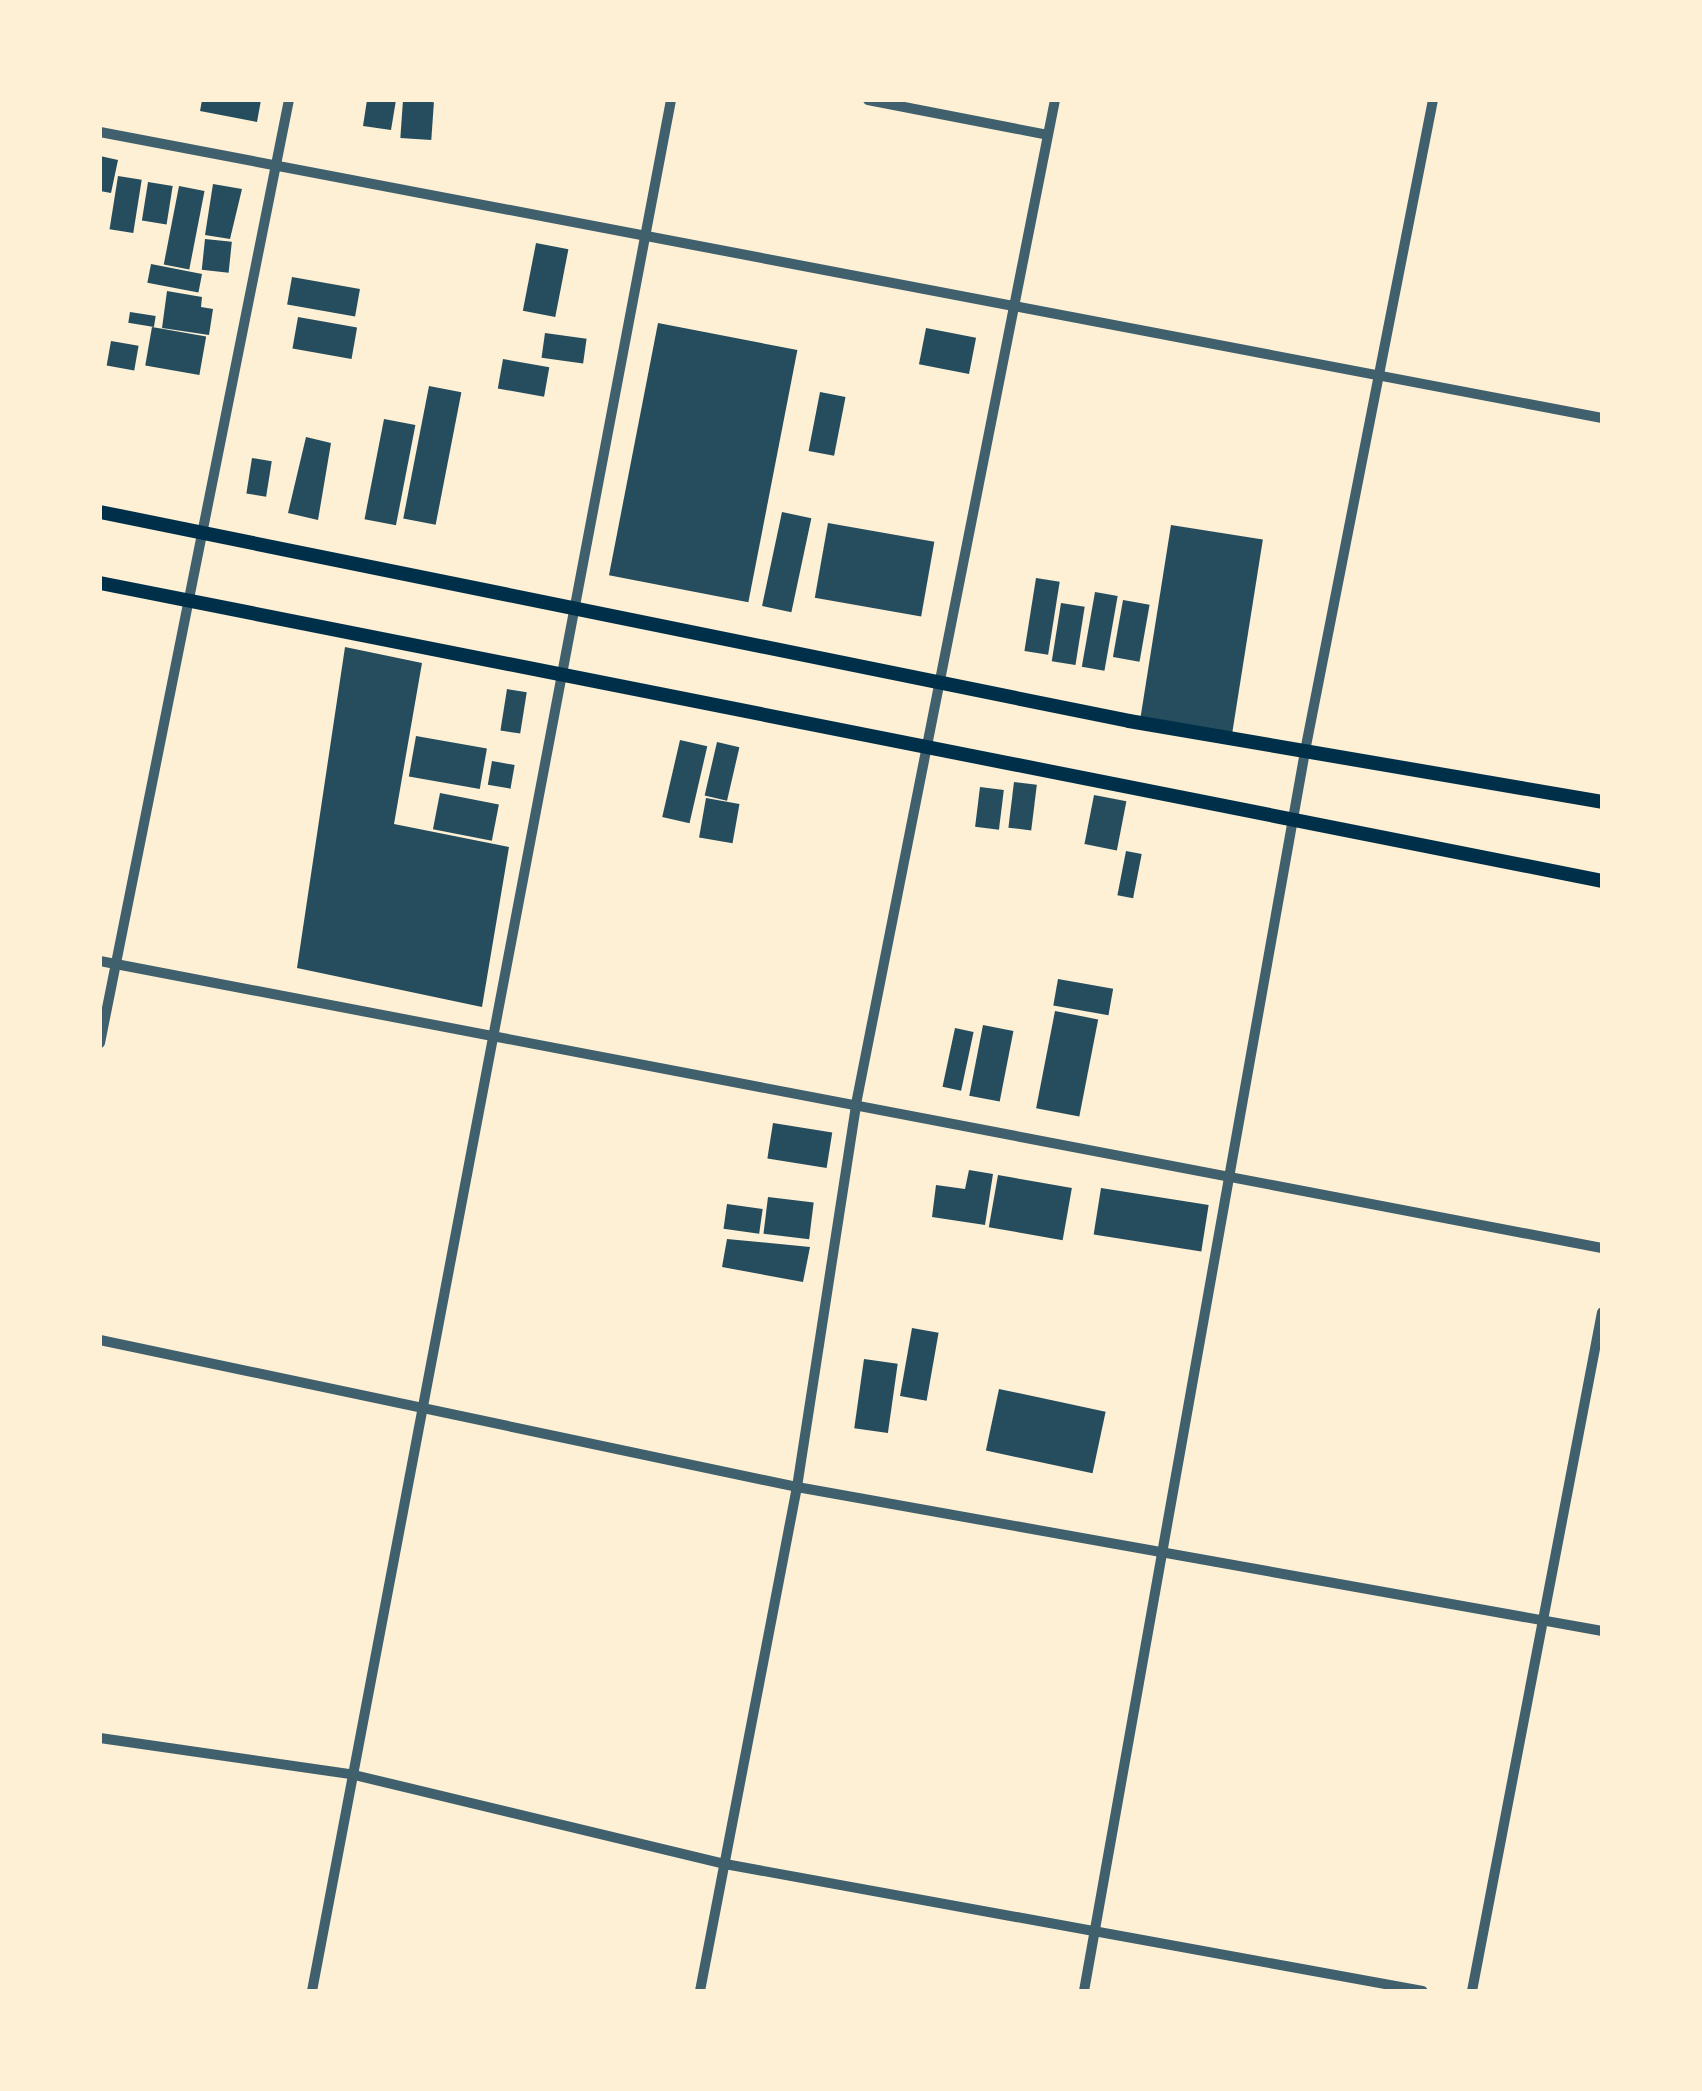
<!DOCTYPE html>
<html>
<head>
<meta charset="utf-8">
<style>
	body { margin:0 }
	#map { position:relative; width:1702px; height:2091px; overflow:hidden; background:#fdf0d5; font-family:"Titillium Web",sans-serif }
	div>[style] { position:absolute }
	.building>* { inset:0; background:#264d5e; transform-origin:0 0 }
	.minor>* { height:10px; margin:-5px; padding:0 5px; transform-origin:5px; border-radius:5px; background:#3f606c }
	.secondary>* { height:14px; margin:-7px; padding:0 7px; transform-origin:7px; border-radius:7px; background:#003049 }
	span { translate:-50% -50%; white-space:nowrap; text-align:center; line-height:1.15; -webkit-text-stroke:8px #fdf0d5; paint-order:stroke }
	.frame { position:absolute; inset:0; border:102px solid #fdf0d5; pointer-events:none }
</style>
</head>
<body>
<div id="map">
	<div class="building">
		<i style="clip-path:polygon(202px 100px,261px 100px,257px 122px,200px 111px)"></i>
		<i style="clip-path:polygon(367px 100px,396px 100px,391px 130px,363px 126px)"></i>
		<i style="left:403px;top:100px;width:31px;height:38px;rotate:4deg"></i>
		<i style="clip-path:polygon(100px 156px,118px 160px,111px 193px,100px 191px)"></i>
		<i style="left:118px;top:176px;width:24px;height:54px;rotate:9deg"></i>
		<i style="left:148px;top:182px;width:25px;height:39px;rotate:9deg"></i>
		<i style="clip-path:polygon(213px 184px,242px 189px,230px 239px,205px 235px)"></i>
		<i style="left:179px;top:186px;width:26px;height:80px;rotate:11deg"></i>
		<i style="left:205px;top:239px;width:27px;height:31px;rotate:6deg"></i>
		<i style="left:536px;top:243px;width:33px;height:69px;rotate:11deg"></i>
		<i style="left:151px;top:264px;width:52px;height:19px;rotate:11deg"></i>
		<i style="left:292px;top:277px;width:69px;height:28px;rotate:10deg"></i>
		<i style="clip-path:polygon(167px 291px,202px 297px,201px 307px,213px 309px,209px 335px,162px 328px)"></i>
		<i style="left:130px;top:312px;width:26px;height:11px;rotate:9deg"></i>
		<i style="left:298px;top:317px;width:60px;height:32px;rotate:10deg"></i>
		<i style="left:658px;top:323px;width:142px;height:257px;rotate:11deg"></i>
		<i style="left:152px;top:327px;width:55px;height:39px;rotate:10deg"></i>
		<i style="left:926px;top:328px;width:51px;height:37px;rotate:11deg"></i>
		<i style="left:545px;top:333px;width:42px;height:25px;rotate:8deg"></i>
		<i style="left:111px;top:341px;width:28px;height:25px;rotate:10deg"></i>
		<i style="left:503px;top:359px;width:47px;height:30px;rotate:10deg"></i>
		<i style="left:429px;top:386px;width:33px;height:135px;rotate:11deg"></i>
		<i style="left:820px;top:392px;width:26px;height:60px;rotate:11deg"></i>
		<i style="left:384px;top:419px;width:32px;height:102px;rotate:11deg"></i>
		<i style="clip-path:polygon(306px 437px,331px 443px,318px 520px,288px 513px)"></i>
		<i style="left:252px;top:458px;width:20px;height:36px;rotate:9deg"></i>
		<i style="left:782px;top:512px;width:30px;height:96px;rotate:12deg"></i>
		<i style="left:828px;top:523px;width:108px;height:76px;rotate:10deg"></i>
		<i style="left:1171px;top:525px;width:93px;height:195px;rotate:9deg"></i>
		<i style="left:1036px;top:578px;width:24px;height:74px;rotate:9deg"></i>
		<i style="left:1095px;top:592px;width:23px;height:76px;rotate:10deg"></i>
		<i style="left:1123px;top:600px;width:27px;height:58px;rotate:10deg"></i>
		<i style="left:1061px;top:603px;width:24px;height:59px;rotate:9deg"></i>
		<i style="clip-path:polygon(345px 647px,422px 663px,394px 824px,509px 847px,482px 1007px,297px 968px)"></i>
		<i style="left:507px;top:689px;width:20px;height:42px;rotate:9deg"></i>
		<i style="left:416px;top:736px;width:72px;height:41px;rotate:10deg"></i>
		<i style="left:680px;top:740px;width:28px;height:79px;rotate:13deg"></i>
		<i style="left:717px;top:742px;width:23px;height:55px;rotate:13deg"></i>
		<i style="left:492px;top:761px;width:23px;height:24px;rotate:10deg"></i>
		<i style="left:1014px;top:782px;width:23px;height:46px;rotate:7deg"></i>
		<i style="left:980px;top:787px;width:24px;height:40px;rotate:7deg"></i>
		<i style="left:440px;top:793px;width:60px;height:37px;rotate:11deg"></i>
		<i style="left:1094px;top:795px;width:33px;height:50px;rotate:11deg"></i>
		<i style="left:706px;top:798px;width:34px;height:40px;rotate:10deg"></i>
		<i style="left:1126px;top:851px;width:16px;height:45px;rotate:11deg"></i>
		<i style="left:1058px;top:979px;width:56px;height:27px;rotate:10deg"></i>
		<i style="left:1055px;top:1011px;width:44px;height:99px;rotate:11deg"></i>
		<i style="left:983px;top:1025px;width:31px;height:72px;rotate:11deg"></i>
		<i style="left:955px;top:1028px;width:19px;height:60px;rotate:12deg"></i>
		<i style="left:773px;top:1123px;width:60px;height:36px;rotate:9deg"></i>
		<i style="clip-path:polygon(969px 1170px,993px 1174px,985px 1225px,932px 1217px,936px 1185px,965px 1189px)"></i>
		<i style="left:998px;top:1175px;width:75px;height:53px;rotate:10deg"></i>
		<i style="left:1101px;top:1188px;width:109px;height:47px;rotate:9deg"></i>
		<i style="left:768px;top:1197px;width:46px;height:37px;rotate:7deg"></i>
		<i style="left:727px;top:1204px;width:36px;height:25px;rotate:8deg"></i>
		<i style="clip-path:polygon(727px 1239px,810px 1247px,803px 1282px,722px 1267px)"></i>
		<i style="left:912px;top:1328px;width:27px;height:69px;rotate:10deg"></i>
		<i style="left:864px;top:1359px;width:34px;height:70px;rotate:8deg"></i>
		<i style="left:999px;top:1389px;width:109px;height:63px;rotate:12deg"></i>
	</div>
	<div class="minor">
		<i style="left:868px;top:100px;width:183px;rotate:11deg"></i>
		<i style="left:100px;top:132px;width:1529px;rotate:10.78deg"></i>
		<i style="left:100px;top:961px;width:1529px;rotate:10.82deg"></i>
		<i style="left:100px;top:1043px;width:962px;rotate:-78.67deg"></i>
		<i style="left:100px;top:1340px;width:712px;rotate:11.91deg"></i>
		<i style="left:797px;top:1487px;width:818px;rotate:10.14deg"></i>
		<i style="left:100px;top:1738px;width:253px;rotate:8.2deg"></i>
		<i style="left:350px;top:1774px;width:386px;rotate:13.5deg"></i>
		<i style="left:725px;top:1864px;width:709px;rotate:10.31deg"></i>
		<i style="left:312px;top:1991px;width:1925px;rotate:-79.25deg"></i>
		<i style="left:700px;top:1991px;width:513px;rotate:-79.11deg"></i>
		<i style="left:797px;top:1487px;width:388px;rotate:-81.2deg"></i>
		<i style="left:856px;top:1104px;width:1024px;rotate:-78.79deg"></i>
		<i style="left:1084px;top:1991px;width:1260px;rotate:-79.89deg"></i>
		<i style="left:1305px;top:751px;width:663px;rotate:-78.88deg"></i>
		<i style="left:1472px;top:1991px;width:691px;rotate:-79.16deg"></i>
	</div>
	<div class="secondary">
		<i style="left:100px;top:512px;width:1050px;rotate:11.48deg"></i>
		<i style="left:1129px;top:721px;width:480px;rotate:9.7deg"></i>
		<i style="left:100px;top:583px;width:1531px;rotate:11.22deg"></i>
	</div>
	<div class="frame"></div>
</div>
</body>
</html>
